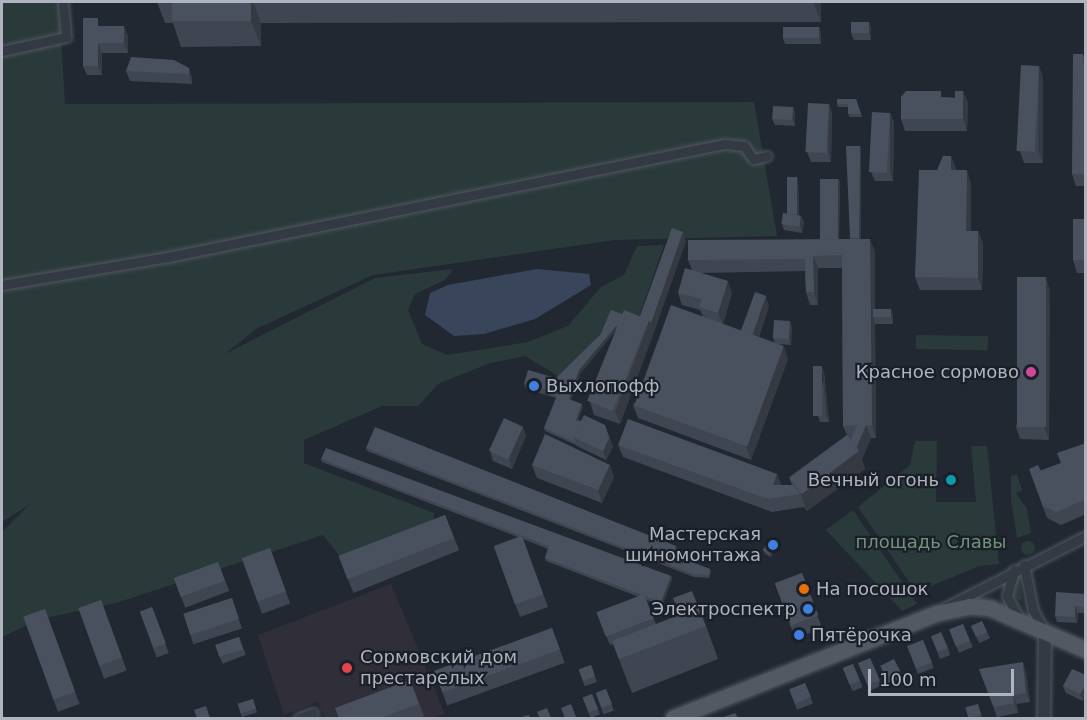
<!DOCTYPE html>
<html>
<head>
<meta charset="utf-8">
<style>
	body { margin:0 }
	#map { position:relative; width:1087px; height:720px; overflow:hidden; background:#212832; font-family:"DejaVu Sans",sans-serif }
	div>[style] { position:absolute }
	.medical>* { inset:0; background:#302e38 }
	.green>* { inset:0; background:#2a3a3a; transform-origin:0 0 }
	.round { border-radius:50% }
	.water>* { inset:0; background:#39455a }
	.roads { filter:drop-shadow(0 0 2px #525761) drop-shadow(0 0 2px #525761) }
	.minor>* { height:9px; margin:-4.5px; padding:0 4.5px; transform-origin:4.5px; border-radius:4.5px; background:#343a43 }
	.tertiary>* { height:12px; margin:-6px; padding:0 6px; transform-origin:6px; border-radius:6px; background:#343a43 }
	.primary>* { height:15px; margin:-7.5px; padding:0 7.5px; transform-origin:7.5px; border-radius:7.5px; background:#525963 }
	.wall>* { inset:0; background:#404651; transform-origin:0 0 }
	.shaded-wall>* { inset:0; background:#343942 }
	.building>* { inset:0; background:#4a515e; transform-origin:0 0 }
	.dots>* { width:16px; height:16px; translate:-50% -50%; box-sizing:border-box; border:3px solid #1a1f28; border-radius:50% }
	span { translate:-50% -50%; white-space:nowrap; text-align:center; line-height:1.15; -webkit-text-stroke:4.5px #1a1f28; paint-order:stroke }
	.poi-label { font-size:18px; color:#afb4c0 }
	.right { translate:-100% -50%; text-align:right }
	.left { translate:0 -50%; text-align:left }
	.park-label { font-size:18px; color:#71937b }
	.frame { position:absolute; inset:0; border:3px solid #afb4c0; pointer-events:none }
	.scale { position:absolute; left:868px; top:669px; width:146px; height:27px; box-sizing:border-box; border:3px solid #afb4c0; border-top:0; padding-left:8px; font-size:18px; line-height:21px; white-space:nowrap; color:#afb4c0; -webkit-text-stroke:4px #1a1f28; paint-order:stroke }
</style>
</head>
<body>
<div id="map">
	<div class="medical">
		<i style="clip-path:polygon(391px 584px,445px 714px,431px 718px,325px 718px,318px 702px,284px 715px,258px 635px)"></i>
	</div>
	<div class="green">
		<i style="clip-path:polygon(2px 2px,59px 2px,65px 104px,754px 102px,777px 236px,615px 240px,373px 275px,256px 329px,225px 354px,375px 278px,453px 269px,445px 280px,415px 294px,408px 310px,422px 344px,447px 355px,528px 342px,568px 326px,601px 287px,624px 275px,637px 246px,664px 245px,638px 320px,612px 312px,592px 348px,558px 376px,525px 356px,490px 363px,438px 384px,418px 406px,382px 406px,304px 440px,304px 463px,434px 513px,433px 526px,342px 559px,323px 535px,116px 603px,40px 619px,2px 637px,2px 532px,30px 504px,2px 522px)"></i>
		<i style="left:916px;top:335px;width:72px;height:14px;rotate:1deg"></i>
		<i style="clip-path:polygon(915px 441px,937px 441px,936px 502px,976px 502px,971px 446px,987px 446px,999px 564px,980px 566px,916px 592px,858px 507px,910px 465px)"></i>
		<i style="clip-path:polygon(1017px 474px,1022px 490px,1016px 493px,1027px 509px,1031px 533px,1017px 538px,1011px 500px,1011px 476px)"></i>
		<i style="clip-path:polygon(853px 510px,917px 604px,902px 611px,826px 530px)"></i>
		<i class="round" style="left:1021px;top:541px;width:14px;height:14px"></i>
		<i style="clip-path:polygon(1016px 576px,1020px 577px,1022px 602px,1011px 594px)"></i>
	</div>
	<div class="water">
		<i style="clip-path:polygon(537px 269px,589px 274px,591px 285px,535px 319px,484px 334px,454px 336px,425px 315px,430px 293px,448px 285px)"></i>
	</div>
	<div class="roads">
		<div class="minor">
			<i style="left:2px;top:51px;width:66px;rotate:-12.3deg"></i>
			<i style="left:66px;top:37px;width:35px;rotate:-95deg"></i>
			<i style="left:2px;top:285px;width:168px;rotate:-9.6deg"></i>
			<i style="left:168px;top:257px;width:567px;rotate:-11.49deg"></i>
			<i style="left:724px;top:144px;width:20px;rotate:6deg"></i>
			<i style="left:744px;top:146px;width:16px;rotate:55deg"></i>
			<i style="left:753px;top:159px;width:14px;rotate:-12deg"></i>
			<i style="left:1024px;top:565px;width:46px;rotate:78.7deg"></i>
			<i style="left:1033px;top:610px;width:24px;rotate:62deg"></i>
			<i style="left:1014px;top:570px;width:27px;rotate:105deg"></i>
			<i style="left:1007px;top:596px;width:26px;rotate:62deg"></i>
			<i style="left:944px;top:608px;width:159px;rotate:-26.9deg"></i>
			<i style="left:299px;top:718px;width:15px;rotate:-20deg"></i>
		</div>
		<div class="tertiary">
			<i style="left:1044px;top:718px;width:86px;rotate:-89.3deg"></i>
		</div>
		<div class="primary">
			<i style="left:673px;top:718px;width:284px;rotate:-21.7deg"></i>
			<i style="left:937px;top:613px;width:33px;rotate:-12deg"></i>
			<i style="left:969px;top:606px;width:21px;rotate:5deg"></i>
			<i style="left:990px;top:608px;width:105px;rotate:23.6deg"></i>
		</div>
	</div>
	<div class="wall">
		<i style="clip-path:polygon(157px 2px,821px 2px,821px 22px,261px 23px,261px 46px,181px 47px,173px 23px,165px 23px)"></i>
		<i style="clip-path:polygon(869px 22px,871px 28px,871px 40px,854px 40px,851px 33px)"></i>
		<i style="clip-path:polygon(101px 26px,128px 36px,128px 53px,102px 53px,102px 75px,87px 75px,83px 66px)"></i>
		<i style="clip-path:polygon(819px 27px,821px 33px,821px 44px,785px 44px,783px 38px)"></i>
		<i style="clip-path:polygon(1083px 54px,1086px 62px,1086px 186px,1076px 186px,1072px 174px)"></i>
		<i style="clip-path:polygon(1039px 66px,1043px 78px,1043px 163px,1024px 163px,1020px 151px)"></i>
		<i style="clip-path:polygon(189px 68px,192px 78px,192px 84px,130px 81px,126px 71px)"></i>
		<i style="clip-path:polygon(963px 91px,968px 103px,967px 131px,905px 131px,901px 119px,944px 97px,955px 98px)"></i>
		<i style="clip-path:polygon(856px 99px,862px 117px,849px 117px,848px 107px,838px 107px,837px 104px)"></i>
		<i style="clip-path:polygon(829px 104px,832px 113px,831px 162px,811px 162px,807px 152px)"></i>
		<i style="clip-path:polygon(793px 107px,795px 113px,795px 126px,775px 125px,772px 119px)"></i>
		<i style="clip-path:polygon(890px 113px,894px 122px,893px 181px,875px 181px,871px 172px)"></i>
		<i style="clip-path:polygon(860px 146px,861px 149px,861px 239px,875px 251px,875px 310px,891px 309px,893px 315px,893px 324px,875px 324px,876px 438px,871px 438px,862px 459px,865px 469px,807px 511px,804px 507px,772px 512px,623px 457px,618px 445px,777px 474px,781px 485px,792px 485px,789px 477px,847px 435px,843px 426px,842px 268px,818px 268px,818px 305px,810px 305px,806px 292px,805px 271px,699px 273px,732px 293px,723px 324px,742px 331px,769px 306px,759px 337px,775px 343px,773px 338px,790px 321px,792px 327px,791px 345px,779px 344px,788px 359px,751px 460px,638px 418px,633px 405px,703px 316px,700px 310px,682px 305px,678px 293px,692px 270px,688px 260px,820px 239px,838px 179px,840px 182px,839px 239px,850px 239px)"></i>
		<i style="clip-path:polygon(956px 168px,956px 170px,971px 183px,971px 231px,978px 231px,983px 243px,982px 290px,920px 290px,915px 277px)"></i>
		<i style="clip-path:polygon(797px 177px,798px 180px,799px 215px,804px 222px,802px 233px,784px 230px,782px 224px,787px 214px)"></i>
		<i style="clip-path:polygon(1086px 219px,1086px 273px,1077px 273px,1073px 260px)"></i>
		<i style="clip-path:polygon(686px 241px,654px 332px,620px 424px,594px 415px,590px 402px,617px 329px,580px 374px,571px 400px,583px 407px,578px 420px,605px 425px,613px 447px,606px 460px,577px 446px,576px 445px,545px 431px,544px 428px,556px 398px,526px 389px,524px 383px,553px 381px,622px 314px,640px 316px)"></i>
		<i style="clip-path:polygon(1050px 290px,1049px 440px,1020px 439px,1016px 427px)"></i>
		<i style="clip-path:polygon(824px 372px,829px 422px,820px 422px,818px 416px)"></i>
		<i style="clip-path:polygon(523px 427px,526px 436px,512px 469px,493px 461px,490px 451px)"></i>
		<i style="clip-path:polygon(1086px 443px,1086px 514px,1061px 525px,1047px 518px,1029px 469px,1041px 471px,1061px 463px)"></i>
		<i style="clip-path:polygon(366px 448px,678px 549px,676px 556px,710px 569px,711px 572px,709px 578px,694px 577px,367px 451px)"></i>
		<i style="clip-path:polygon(321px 459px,671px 576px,672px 579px,662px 606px,646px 600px,656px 624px,706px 626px,718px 659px,632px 693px,613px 644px,610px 645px,597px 613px,639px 597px,546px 561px,545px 558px,548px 549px,523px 539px,548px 607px,520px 617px,494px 546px,518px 537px,322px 462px)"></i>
		<i style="clip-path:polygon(532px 465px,614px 477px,602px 503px,537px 478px)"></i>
		<i style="left:445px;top:515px;width:38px;height:114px;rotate:68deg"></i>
		<i style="clip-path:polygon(777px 544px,771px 557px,765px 554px,764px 551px)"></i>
		<i style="left:270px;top:548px;width:59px;height:30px;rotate:70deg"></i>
		<i style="left:218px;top:562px;width:31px;height:47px;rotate:69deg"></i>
		<i style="left:802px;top:573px;width:59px;height:29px;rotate:70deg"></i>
		<i style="clip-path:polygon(1086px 594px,1086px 613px,1078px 613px,1077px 623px,1057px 622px,1055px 616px)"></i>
		<i style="left:232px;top:598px;width:32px;height:51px;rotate:72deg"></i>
		<i style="left:101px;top:600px;width:75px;height:24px;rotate:70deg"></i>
		<i style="left:152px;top:607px;width:49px;height:13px;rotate:70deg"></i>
		<i style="left:45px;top:609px;width:101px;height:23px;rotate:70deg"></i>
		<i style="left:982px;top:621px;width:19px;height:12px;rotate:65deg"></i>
		<i style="left:963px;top:624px;width:25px;height:15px;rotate:67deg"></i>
		<i style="left:552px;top:628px;width:37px;height:125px;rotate:70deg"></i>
		<i style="clip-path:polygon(931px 636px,948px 648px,950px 655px,940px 659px)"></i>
		<i style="left:239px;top:637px;width:19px;height:25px;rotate:69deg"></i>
		<i style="left:923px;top:640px;width:30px;height:17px;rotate:69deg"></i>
		<i style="left:870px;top:658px;width:30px;height:13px;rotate:67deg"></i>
		<i style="left:853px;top:664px;width:25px;height:11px;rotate:67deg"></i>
		<i style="left:591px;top:665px;width:18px;height:13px;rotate:71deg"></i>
		<i style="clip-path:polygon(880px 665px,900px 671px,902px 677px,888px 684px)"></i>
		<i style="clip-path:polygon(979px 669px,1026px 671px,1030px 702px,1017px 704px,1018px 713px,997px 717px)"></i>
		<i style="clip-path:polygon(1086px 675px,1086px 695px,1083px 701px,1066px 693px,1063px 686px)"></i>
		<i style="clip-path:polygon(410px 680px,424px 716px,418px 718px,339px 718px)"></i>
		<i style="left:805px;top:683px;width:22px;height:17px;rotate:69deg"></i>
		<i style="left:606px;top:689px;width:23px;height:11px;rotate:70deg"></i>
		<i style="left:592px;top:694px;width:22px;height:10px;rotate:69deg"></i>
		<i style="left:253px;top:699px;width:14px;height:16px;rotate:73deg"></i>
		<i style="clip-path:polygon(978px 704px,982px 718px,969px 718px)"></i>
	</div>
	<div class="shaded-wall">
		<i style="clip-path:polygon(251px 2px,253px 2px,261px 23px,261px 46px,251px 21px)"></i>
		<i style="clip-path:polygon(813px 2px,821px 2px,821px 22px)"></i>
		<i style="clip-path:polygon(869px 22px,871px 28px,871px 40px,869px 33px)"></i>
		<i style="clip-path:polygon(124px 26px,128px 36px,128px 53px,124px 43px)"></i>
		<i style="clip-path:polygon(819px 27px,821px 33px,821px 44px,819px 38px)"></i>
		<i style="clip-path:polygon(98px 43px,102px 53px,102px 75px,98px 66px)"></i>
		<i style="clip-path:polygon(1039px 66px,1043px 78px,1043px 163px,1038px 151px)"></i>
		<i style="clip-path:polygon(189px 68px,192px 78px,192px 84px,189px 74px)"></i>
		<i style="clip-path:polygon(963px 91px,968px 103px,967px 131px,963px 119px)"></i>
		<i style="clip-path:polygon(829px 104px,832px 113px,831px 162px,828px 152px)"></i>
		<i style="clip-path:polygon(793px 107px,795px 113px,795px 126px,792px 119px)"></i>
		<i style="clip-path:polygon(890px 113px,894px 122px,893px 181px,890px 172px)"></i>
		<i style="clip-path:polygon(860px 146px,861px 149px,861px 241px,859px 238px)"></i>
		<i style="clip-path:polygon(951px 156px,956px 168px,956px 183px,951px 170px)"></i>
		<i style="clip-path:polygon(967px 170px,971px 183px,971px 243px,966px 231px)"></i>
		<i style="clip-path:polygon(797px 177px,798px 180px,799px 219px,797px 216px)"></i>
		<i style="clip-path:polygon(838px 179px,840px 182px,839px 245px,838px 242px)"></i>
		<i style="clip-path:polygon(801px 216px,804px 222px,802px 233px,800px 226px)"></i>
		<i style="clip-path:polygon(978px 231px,983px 243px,982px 290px,978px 278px)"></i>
		<i style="clip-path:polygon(683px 232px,686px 241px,654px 332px,620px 424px,615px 412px)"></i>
		<i style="clip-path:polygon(870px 239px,875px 251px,875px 318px,873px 318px,875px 324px,876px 438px,872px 425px)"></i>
		<i style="clip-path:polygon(813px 256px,818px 268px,818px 305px,814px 292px)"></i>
		<i style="clip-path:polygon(1046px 277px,1050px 290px,1049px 440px,1044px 427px)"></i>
		<i style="clip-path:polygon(728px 281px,732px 293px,723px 325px,718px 313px)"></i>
		<i style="clip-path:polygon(766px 296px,769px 306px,755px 347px,752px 337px)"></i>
		<i style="clip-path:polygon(891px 309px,893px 315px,893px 324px,891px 317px)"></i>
		<i style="clip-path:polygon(790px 321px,792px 327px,791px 345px,789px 339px)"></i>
		<i style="clip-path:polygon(616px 326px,617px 329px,580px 374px,570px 403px,569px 399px,579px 370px)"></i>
		<i style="clip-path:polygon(784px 346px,788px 359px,751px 460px,746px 447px)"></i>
		<i style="clip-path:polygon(822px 366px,824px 372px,829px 422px,826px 416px)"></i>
		<i style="clip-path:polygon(552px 377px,554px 384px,549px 393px,548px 390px)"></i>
		<i style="clip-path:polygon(582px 404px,583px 407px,577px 423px,576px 420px)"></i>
		<i style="clip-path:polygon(866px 425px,871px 438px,862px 459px,865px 469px,807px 511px,800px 493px,856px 450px)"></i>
		<i style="clip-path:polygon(523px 427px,526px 436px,512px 469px,509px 459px)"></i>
		<i style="clip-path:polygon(609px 438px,613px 447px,606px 460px,603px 451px)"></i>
		<i style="clip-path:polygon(610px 465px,614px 477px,602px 503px,598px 490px)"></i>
		<i style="clip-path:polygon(777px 474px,782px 486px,773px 485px)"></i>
		<i style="clip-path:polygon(775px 541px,777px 544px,771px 557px,770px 553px)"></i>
		<i style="clip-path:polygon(676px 546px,678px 549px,675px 559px,674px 556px)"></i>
		<i style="clip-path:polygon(671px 576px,672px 579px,662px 606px,661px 602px)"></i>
		<i style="clip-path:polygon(1075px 606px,1078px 613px,1077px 623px,1075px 617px)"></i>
		<i style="clip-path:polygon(1023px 662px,1026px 671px,1030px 702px,1026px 693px)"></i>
		<i style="clip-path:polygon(1086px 684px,1086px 695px,1083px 701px,1080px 694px)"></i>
		<i style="clip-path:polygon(1013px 695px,1017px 704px,1018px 713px,1014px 703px)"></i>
	</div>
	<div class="building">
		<i style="left:172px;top:2px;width:79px;height:19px"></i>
		<i style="clip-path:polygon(83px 18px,98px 18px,98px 26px,124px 26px,124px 43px,98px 43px,98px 66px,83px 66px)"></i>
		<i style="left:851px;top:22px;width:18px;height:11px"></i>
		<i style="left:783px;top:27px;width:36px;height:11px"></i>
		<i style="clip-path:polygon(1073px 54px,1083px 54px,1083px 63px,1086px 63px,1086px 174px,1072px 174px)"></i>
		<i style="clip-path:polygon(131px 57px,174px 60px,189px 68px,189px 74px,126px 71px)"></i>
		<i style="left:1021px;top:65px;width:18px;height:86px;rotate:3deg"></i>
		<i style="clip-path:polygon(906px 91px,941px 91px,941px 97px,955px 98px,955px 91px,963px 91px,963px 119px,901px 119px,901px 97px)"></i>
		<i style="clip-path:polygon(837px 99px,856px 99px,861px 114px,848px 114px,848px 104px,837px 104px)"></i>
		<i style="left:808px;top:103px;width:21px;height:49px;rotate:3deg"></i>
		<i style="left:773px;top:106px;width:20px;height:13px;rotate:3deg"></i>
		<i style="left:872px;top:112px;width:18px;height:60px;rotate:3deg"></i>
		<i style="clip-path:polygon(846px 146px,860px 146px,859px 238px,850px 238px)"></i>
		<i style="clip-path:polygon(943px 156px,951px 156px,951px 170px,967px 170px,966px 231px,978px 231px,978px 278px,915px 277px,919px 170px,937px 170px)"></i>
		<i style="left:787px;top:177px;width:10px;height:37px"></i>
		<i style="left:820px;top:179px;width:18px;height:60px"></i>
		<i style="left:783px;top:213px;width:18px;height:11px;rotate:9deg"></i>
		<i style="left:1073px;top:219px;width:13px;height:41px"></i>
		<i style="clip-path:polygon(672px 228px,683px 232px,651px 323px,649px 320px,640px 316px)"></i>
		<i style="clip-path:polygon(870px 239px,872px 425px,866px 425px,856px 448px,851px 440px,857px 425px,843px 426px,842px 255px,813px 256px,814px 292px,806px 292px,805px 259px,688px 260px,688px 240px)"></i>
		<i style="clip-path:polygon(685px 268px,728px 281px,718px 313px,699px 307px,702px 299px,678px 293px)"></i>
		<i style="left:1017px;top:277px;width:29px;height:150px"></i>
		<i style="left:755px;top:292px;width:12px;height:41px;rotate:20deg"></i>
		<i style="left:671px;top:305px;width:120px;height:107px;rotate:20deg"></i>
		<i style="left:891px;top:309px;width:8px;height:18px;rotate:90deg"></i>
		<i style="clip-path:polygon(611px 310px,622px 314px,618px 327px,616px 326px,579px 370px,569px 399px,582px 404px,576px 420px,581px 422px,573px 437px,575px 442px,544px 428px,557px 396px,549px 393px,553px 381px,600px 335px)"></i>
		<i style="left:624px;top:310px;width:27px;height:98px;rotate:22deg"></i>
		<i style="left:774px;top:320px;width:16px;height:18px;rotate:4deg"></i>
		<i style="left:813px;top:366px;width:9px;height:50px"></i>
		<i style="left:528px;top:370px;width:25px;height:14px;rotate:16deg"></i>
		<i style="clip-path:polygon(584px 415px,605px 425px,609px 438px,603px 451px,573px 437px)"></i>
		<i style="left:504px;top:418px;width:21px;height:36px;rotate:25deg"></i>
		<i style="clip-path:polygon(628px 419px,777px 474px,773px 485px,793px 485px,800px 494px,768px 499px,618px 445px)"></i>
		<i style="clip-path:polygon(375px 427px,676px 546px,674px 556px,710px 569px,708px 575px,693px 574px,366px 448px)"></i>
		<i style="clip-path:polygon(545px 434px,610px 465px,598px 490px,532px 465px)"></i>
		<i style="left:847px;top:435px;width:20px;height:72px;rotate:53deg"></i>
		<i style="clip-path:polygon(1086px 443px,1086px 499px,1056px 512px,1043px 506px,1031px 474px,1061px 463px,1057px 453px)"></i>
		<i style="clip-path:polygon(326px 448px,671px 576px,661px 602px,645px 596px,644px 594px,642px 595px,545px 558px,549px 546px,321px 459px)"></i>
		<i style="clip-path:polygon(1038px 465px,1041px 471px,1031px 474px,1033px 478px,1029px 469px)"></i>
		<i style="left:445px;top:515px;width:25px;height:114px;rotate:69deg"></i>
		<i style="left:522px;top:536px;width:62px;height:30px;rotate:70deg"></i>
		<i style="left:769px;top:538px;width:7px;height:14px;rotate:27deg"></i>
		<i style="left:270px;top:548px;width:46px;height:30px;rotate:70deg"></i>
		<i style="left:218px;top:562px;width:20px;height:47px;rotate:70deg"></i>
		<i style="left:802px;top:573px;width:45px;height:29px;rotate:69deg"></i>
		<i style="clip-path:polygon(692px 591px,706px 626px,619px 659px,612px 641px,679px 615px,673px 598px)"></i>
		<i style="clip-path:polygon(1056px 592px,1086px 594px,1086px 607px,1075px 606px,1075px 617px,1055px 616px)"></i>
		<i style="left:644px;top:594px;width:26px;height:51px;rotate:69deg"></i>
		<i style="left:232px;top:598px;width:22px;height:51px;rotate:72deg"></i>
		<i style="left:101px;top:600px;width:61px;height:24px;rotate:70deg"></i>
		<i style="left:152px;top:607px;width:39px;height:13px;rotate:69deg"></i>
		<i style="left:45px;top:609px;width:88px;height:23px;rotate:70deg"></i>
		<i style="left:982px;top:621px;width:12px;height:12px;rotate:66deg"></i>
		<i style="left:963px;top:624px;width:18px;height:15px;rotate:68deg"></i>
		<i style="left:552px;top:628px;width:23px;height:125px;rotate:70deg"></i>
		<i style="left:941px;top:632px;width:17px;height:11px;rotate:66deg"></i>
		<i style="left:239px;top:637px;width:13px;height:25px;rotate:72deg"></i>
		<i style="left:923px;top:640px;width:24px;height:17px;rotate:68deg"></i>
		<i style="left:870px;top:658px;width:24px;height:13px;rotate:66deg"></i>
		<i style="left:894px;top:659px;width:13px;height:15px;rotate:63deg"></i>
		<i style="clip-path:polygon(1023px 662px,1026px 693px,1013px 695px,1014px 703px,994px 707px,979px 669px)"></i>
		<i style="left:853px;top:664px;width:18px;height:11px;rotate:68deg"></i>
		<i style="left:591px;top:665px;width:12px;height:13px;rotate:70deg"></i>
		<i style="clip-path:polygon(1072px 669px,1086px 675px,1086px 684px,1080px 694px,1063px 686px)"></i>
		<i style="clip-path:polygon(410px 680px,419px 704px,380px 718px,339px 718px,335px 708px)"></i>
		<i style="left:805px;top:683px;width:15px;height:17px;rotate:67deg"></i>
		<i style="left:606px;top:689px;width:16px;height:11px;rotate:68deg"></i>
		<i style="left:592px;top:694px;width:16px;height:10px;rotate:68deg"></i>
		<i style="left:253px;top:699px;width:10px;height:16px;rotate:73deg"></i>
		<i style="clip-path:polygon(571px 704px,576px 717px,571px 718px,565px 718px,561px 708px)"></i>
		<i style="left:978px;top:704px;width:11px;height:13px;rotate:75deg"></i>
		<i style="clip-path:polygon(206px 706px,210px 718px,197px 718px,194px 710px)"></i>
		<i style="clip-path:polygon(547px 708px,551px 718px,540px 718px,537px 712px)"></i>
		<i style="clip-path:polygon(735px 713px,738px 718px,721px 718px)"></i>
		<i style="clip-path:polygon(529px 715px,530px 718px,518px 718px)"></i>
	</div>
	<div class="dots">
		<i style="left:1031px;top:372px;background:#d1479c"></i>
		<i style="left:534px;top:386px;background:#3f7fe0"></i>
		<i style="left:951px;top:480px;background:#0f9aa8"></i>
		<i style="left:773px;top:545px;background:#3f7fe0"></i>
		<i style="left:804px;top:589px;background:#e8710a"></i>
		<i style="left:808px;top:609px;background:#3f7fe0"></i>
		<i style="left:799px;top:635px;background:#3f7fe0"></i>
		<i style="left:347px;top:668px;background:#e0444e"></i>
	</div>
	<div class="poi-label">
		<span class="right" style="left:1019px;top:372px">Красное сормово</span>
		<span class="left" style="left:546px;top:386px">Выхлопофф</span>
		<span class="right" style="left:939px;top:480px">Вечный огонь</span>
		<span class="right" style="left:761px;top:545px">Мастерская<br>шиномонтажа</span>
		<span class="left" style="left:816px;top:589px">На посошок</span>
		<span class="right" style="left:796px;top:609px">Электроспектр</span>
		<span class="left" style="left:811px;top:635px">Пятёрочка</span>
		<span class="left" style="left:360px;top:668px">Сормовский дом<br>престарелых</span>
	</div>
	<div class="park-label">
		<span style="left:931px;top:542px">площадь Славы</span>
	</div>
	<div class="frame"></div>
	<div class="scale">100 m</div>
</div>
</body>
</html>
